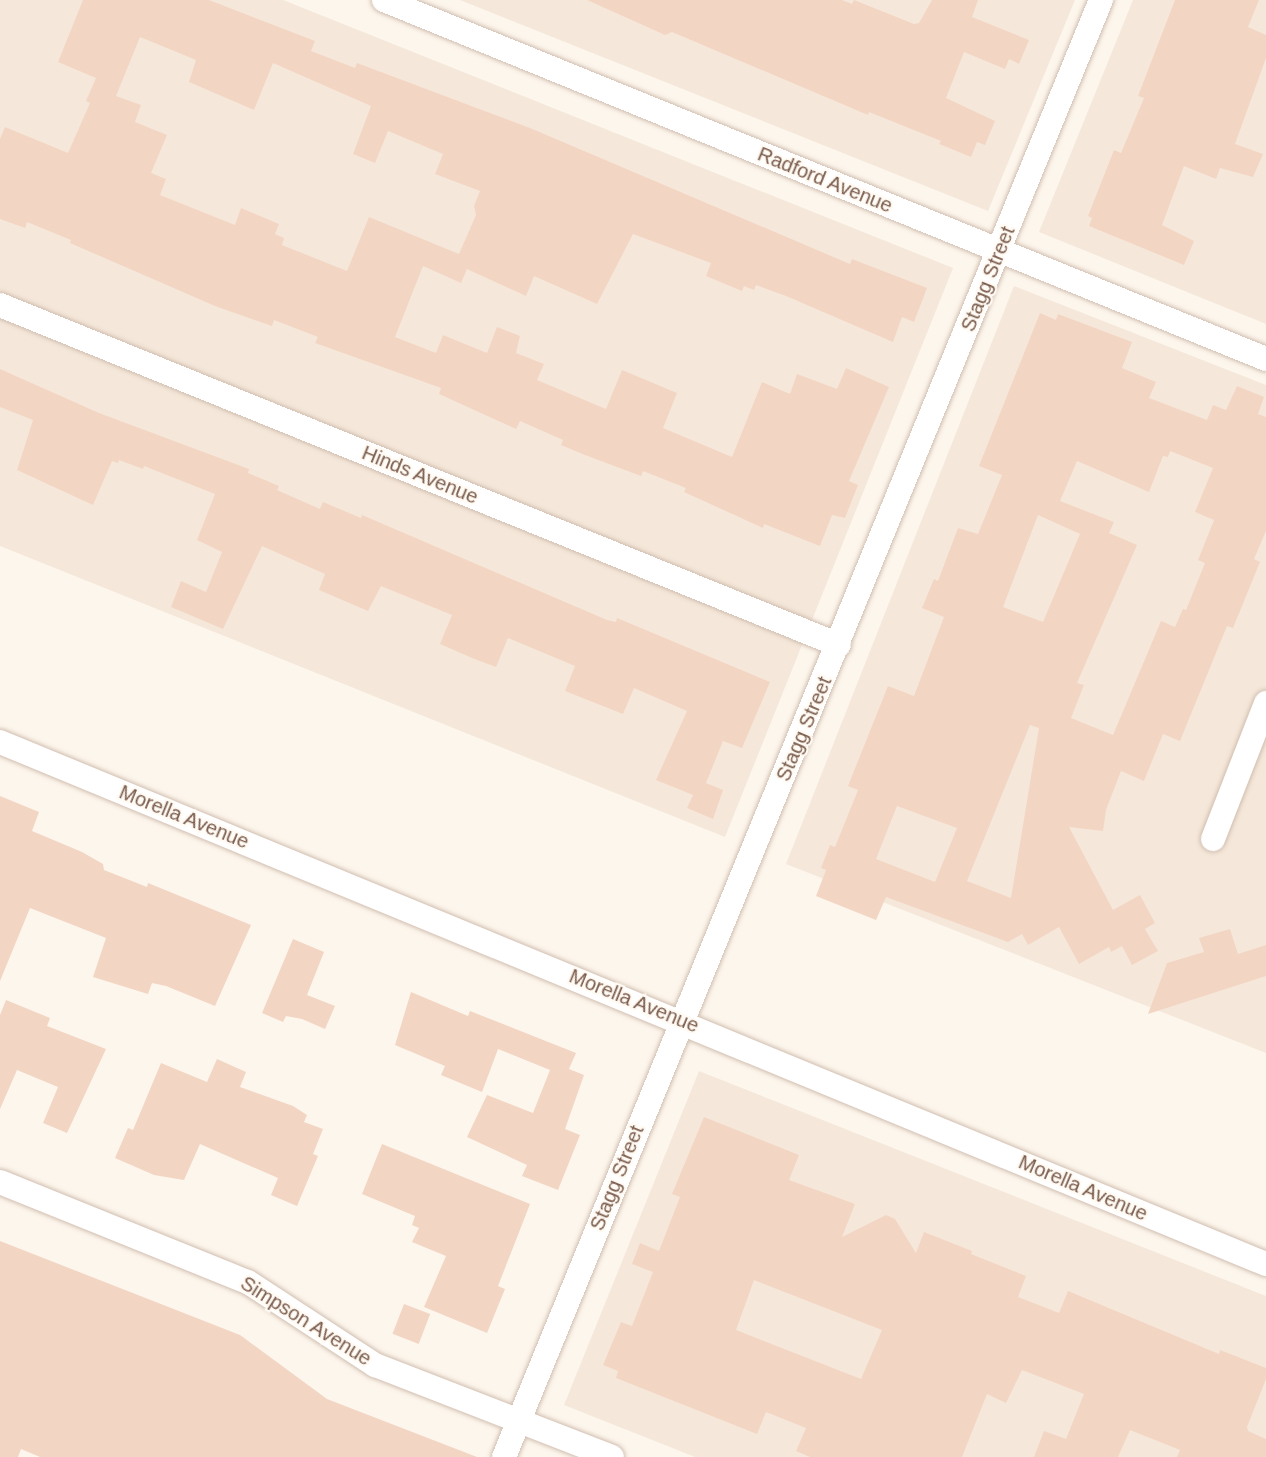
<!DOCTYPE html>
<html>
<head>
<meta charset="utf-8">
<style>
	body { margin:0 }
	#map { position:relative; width:1266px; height:1457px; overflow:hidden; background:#fdf6ec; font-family:Helvetica,sans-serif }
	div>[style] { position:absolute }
	.residential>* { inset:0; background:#f5e8da }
	.building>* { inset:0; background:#f3d5c3; transform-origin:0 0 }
	.roads { filter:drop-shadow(0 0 2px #d1beb0) drop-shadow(0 0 2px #d1beb0) }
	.minor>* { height:24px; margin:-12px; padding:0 12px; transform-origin:12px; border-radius:12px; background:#fff }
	span { translate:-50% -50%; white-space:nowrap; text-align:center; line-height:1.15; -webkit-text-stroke:4.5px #fffaf3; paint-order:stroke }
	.street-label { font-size:20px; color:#7a5c4d }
</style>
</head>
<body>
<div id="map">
	<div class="residential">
		<i style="clip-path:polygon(0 0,283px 0,953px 268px,725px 837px,0 546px)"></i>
		<i style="clip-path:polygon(460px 0,1075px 0,988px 211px)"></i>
		<i style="clip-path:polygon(1133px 0,1266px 0,1266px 324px,1039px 232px)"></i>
		<i style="clip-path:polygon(1014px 286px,1266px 385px,1266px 1053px,786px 864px)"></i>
		<i style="clip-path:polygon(699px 1071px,1266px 1296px,1266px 1457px,695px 1457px,564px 1405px)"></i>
	</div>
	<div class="building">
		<i style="clip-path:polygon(evenodd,83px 0,209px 0,315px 41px,311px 51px,355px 68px,357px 63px,530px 128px,850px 264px,852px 259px,927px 288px,914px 322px,902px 317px,893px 342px,786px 296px,756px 285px,754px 290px,744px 286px,742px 291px,706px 276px,711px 263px,633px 234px,597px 304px,534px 276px,526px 296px,467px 269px,461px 283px,423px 266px,395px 337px,436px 353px,443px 335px,487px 353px,497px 327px,520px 336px,516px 353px,544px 364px,537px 380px,606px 409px,622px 370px,677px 393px,663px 428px,732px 457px,762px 382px,790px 394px,797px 374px,837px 389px,846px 368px,889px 387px,849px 481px,858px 485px,845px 518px,832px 515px,820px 546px,764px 524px,763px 528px,684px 492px,686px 488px,643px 471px,641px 476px,585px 455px,561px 445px,563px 440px,520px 421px,516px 429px,439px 394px,441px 388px,315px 343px,318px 337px,274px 320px,272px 326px,215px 306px,70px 243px,71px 240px,27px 222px,25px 228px,0 219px,0 139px,5px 127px,68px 153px,90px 103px,86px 101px,96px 78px,58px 62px,83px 0,140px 37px,196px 60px,189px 82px,254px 110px,273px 63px,371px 106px,353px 154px,375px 163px,388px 131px,443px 154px,435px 174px,480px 191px,474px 206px,476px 215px,459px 254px,369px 217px,347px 271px,282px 245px,284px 238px,275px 234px,279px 224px,241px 208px,235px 225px,160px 195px,166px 179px,151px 173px,167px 135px,135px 122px,141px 105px,116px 96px,140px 37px)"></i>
		<i style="clip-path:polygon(587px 0,842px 0,852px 4px,854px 0,914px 24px,919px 23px,932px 0,978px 0,972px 17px,1029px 40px,1019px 64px,1009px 59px,1005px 69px,964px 52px,946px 98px,995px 121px,985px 145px,977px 142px,971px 157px,939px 144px,941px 141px,869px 112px,868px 115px,672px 32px,665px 35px)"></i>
		<i style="clip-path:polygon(1175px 0,1259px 0,1248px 27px,1266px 35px,1266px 58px,1235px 144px,1263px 154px,1253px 177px,1220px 168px,1216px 179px,1184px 166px,1162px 225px,1194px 241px,1184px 265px,1089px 226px,1092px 218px,1088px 216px,1114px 150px,1121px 153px,1144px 98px,1138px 96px)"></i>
		<i style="clip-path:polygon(evenodd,1040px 313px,1056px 320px,1058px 314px,1132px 342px,1122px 368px,1156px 382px,1149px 398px,1207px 420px,1213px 405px,1226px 410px,1237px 386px,1264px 397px,1258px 414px,1266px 417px,1266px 531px,1254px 559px,1260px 562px,1233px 628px,1227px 626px,1180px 741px,1163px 734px,1144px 781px,1121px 771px,1106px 810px,1103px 831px,1069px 827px,1113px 910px,1140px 895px,1155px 923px,1145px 929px,1158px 951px,1132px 965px,1122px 946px,1111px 952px,1109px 947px,1079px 964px,1059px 927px,1028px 945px,1022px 934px,1008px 942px,886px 897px,876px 920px,816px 896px,826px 870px,821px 868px,830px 845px,835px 847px,858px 790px,848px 786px,888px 686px,914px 696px,944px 617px,922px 608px,934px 579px,938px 581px,958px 528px,978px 534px,1002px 475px,979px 466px,1040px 313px,1170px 451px,1213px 468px,1195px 512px,1214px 520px,1198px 560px,1205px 563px,1186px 610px,1183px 609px,1175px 627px,1161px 621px,1113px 735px,1071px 718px,1084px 685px,1077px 683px,1137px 545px,1109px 533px,1114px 522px,1060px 501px,1077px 461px,1149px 492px,1163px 456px,1168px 457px,1170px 451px,1040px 313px,1038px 515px,1080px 534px,1043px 622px,1003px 607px,1038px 515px,1040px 313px,1030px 725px,1039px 728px,1011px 898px,967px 881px,1030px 725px,1040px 313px,897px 806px,957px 828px,935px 882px,876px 859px,897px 806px)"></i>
		<i style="clip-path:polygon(0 369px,99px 413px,249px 469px,248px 473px,279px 486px,277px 490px,320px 509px,323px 502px,361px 518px,362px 515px,607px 620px,616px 622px,617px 618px,770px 682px,742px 748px,723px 741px,706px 783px,723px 790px,713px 819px,687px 808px,693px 795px,656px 780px,687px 711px,634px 688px,623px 714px,565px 691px,575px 666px,508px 638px,496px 667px,472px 658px,440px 644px,452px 615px,381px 586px,368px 611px,319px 590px,325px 574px,262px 546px,223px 629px,171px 607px,181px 581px,206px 592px,222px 552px,197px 540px,215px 494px,144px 466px,143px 469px,119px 460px,118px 463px,112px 461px,93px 505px,17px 470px,33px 420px,0 407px)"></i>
		<i style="clip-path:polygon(0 796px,39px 812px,32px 831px,82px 852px,103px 864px,104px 870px,147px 887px,148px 883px,251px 925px,215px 1006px,166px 986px,152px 983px,148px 994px,93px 977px,106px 938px,30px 908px,0 981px)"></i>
		<i style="clip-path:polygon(1230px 929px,1238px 954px,1266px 945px,1266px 976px,1148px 1014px,1167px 963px,1204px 952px,1199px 938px)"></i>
		<i style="clip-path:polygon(293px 939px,324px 952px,307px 995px,335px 1006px,325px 1029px,302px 1019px,286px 1016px,283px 1022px,262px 1013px)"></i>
		<i style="clip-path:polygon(411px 992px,468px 1016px,470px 1011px,576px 1053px,569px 1069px,584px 1075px,565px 1129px,580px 1135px,558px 1190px,522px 1176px,527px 1165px,467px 1137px,487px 1095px,533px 1113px,550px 1070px,498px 1049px,482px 1092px,441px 1075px,445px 1066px,395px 1045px)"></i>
		<i style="clip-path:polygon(6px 1000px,50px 1018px,47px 1026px,106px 1049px,67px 1133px,43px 1123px,58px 1087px,17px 1070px,0 1109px,0 1015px)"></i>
		<i style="clip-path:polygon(217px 1059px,246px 1072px,240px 1087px,293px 1106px,307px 1115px,304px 1122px,323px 1129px,313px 1154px,318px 1156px,297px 1206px,271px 1195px,278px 1178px,200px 1144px,184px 1180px,154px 1175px,115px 1158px,128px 1128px,133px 1130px,161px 1063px,207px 1082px)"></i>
		<i style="clip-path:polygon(evenodd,704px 1117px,799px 1155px,789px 1180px,855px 1204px,842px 1237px,886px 1215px,895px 1219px,916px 1253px,924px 1232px,972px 1251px,971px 1254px,1026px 1276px,1018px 1297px,1059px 1313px,1068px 1291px,1219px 1354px,1220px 1350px,1266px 1368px,1266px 1379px,1247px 1427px,1248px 1431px,1266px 1439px,1266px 1457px,1177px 1457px,1180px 1450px,1130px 1430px,1118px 1457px,1034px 1457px,1044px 1431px,1066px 1439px,1084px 1394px,1022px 1370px,1006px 1403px,987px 1394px,962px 1457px,810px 1457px,796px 1451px,806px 1428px,766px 1412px,757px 1434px,616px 1378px,618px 1371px,603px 1365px,621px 1322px,632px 1326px,653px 1272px,632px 1264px,640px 1243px,659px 1251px,680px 1197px,672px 1194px,704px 1117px,754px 1280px,882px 1330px,861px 1379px,736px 1330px,754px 1280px)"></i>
		<i style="clip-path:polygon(382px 1144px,530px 1204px,498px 1286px,505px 1289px,487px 1333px,424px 1307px,446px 1256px,412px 1242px,419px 1228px,412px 1225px,415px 1216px,362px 1194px)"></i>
		<i style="clip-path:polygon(0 1241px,240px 1335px,327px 1399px,477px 1457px,40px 1457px,21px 1449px,18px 1457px,0 1457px)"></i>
		<i style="left:404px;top:1304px;width:28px;height:32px;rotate:21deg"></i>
	</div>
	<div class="roads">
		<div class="minor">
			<i style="left:384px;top:0;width:952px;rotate:22.15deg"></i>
			<i style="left:0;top:305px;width:905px;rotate:22.06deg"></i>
			<i style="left:0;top:742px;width:1369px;rotate:22.41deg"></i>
			<i style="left:1213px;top:839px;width:146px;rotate:-68.7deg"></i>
			<i style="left:0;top:1182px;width:267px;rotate:22deg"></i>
			<i style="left:248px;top:1282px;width:152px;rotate:33.2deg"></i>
			<i style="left:375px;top:1365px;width:254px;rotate:21.2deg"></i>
			<i style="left:504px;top:1457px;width:1575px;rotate:-67.72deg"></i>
		</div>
	</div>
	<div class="street-label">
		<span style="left:825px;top:180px;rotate:22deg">Radford Avenue</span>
		<span style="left:988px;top:279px;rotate:-68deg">Stagg Street</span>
		<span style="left:420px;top:475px;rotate:22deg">Hinds Avenue</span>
		<span style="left:804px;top:729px;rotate:-67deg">Stagg Street</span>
		<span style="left:184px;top:817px;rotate:22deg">Morella Avenue</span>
		<span style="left:634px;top:1001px;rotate:22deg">Morella Avenue</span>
		<span style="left:617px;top:1178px;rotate:-68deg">Stagg Street</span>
		<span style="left:1083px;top:1188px;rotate:23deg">Morella Avenue</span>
		<span style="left:306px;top:1321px;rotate:32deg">Simpson Avenue</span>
	</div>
</div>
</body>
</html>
